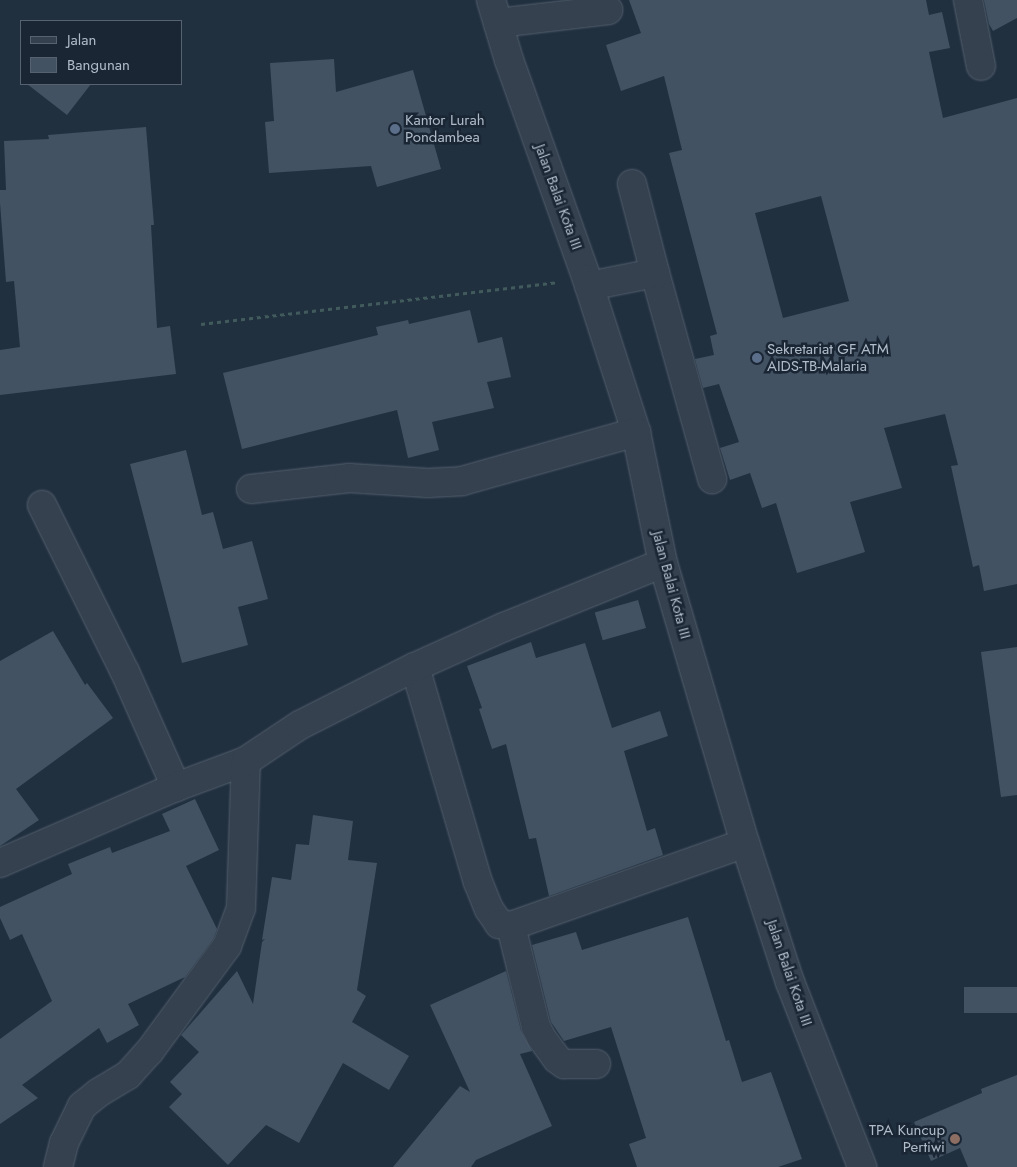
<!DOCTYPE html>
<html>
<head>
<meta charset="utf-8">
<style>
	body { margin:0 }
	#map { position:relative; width:1017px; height:1167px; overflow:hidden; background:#21303f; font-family:Jost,sans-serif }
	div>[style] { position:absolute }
	.building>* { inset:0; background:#425263; transform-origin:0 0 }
	.path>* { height:3px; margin-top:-1.5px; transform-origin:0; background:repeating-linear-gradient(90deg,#415b5d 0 4px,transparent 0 8px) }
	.roads { filter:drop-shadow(0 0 1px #535f6d) drop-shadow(0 0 1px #535f6d) }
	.minor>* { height:28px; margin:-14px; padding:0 14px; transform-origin:14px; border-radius:14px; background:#35414f }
	.dots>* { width:14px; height:14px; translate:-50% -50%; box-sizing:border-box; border:2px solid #1a2634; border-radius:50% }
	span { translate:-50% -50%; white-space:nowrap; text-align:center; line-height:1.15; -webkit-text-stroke:5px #1a2634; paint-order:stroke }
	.poi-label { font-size:15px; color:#b1bcca }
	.left { translate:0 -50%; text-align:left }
	.right { translate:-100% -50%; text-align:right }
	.street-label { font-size:15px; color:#b1bcca }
	.legend { position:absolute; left:20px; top:20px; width:162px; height:65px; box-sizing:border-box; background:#1a2634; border:1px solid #566270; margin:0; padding:6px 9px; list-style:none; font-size:15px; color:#b1bcca }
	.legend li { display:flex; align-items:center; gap:10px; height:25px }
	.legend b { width:25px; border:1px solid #566270 }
</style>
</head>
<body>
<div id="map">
	<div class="building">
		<i style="clip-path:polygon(evenodd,629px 0,926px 0,929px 15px,942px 12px,950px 48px,929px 52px,943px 118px,1017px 98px,1017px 584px,984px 591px,979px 565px,973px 567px,951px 466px,958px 465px,945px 414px,884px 428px,902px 488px,850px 502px,865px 552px,797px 573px,776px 503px,762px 508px,750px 473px,730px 480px,720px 448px,739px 442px,719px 384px,703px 388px,695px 359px,714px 355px,710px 336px,717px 334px,669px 153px,682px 150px,664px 76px,621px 91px,606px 45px,641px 33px,629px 0,821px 196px,849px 301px,783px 318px,755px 213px,821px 196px)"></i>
		<i style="clip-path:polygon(984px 0,1017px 0,1017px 18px,993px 31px,989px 24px)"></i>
		<i style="clip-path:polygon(334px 59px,336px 92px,413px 70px,441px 169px,377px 187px,371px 166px,269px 173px,265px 122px,274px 121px,270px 63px)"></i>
		<i style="clip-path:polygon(27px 84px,91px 84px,67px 115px)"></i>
		<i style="clip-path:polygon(146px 127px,154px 225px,151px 225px,157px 328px,170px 326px,176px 374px,0 395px,0 350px,20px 347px,14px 281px,6px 282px,0 203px,0 190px,6px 190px,4px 141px,49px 139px,48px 135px)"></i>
		<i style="clip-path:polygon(470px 310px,478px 343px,502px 337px,511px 377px,487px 382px,494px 408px,432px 422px,439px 450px,408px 458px,397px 410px,242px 449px,223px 373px,378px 335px,376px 327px,408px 320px,409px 324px)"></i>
		<i style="clip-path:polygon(186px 450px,202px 515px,213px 512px,223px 549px,252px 541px,268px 599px,238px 607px,248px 645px,182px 663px,130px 464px)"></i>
		<i style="left:638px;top:600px;width:29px;height:45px;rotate:74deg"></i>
		<i style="clip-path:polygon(53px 631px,85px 685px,87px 683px,113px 718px,16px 789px,39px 820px,0 846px,0 661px)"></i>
		<i style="clip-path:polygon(531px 642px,536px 658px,585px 643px,612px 728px,660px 711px,668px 736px,624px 751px,647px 831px,655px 828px,663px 855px,549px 896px,536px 838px,529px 839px,506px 744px,492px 749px,479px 709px,482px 708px,467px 666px)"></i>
		<i style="clip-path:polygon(1017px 647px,1017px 795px,1001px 797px,981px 652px)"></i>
		<i style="clip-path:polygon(195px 799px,219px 850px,186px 866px,217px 929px,213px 939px,185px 977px,128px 1004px,139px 1025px,107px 1043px,99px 1028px,22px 1085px,38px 1098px,0 1124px,0 1039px,52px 1001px,22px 934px,10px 940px,0 918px,0 907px,72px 874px,68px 864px,110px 847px,112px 853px,170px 831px,162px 814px)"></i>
		<i style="clip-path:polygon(313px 815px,353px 821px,348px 860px,377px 863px,357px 990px,366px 996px,352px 1022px,409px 1056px,389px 1090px,343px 1063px,299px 1143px,266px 1125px,228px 1165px,169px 1107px,182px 1094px,170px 1082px,199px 1052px,181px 1035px,237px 971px,253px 1004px,262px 942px,265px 939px,262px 940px,272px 877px,291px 880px,296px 844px,309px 845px)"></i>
		<i style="clip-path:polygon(688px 917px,726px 1041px,729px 1040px,742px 1082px,771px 1072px,802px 1159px,778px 1167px,637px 1167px,629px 1144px,646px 1138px,611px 1027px,564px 1041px,551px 1022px,532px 945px,576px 932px,582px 950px)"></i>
		<i style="clip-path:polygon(506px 971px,521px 1031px,532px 1051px,520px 1054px,552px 1126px,476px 1160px,471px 1167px,393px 1167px,460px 1086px,470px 1092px,430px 1005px)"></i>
		<i style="left:1017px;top:987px;width:26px;height:53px;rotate:90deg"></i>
		<i style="clip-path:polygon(1017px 1075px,1017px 1167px,968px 1167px,960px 1148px,931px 1161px,914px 1122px,982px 1093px,981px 1089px)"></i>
	</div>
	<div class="path">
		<i style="left:201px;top:324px;width:358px;rotate:-6.7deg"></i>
	</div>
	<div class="roads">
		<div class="minor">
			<i style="left:491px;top:0;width:63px;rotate:73.3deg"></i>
			<i style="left:509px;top:60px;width:232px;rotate:70.4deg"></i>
			<i style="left:587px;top:279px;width:161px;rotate:72.2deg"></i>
			<i style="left:636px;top:432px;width:134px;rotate:78.4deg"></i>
			<i style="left:663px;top:563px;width:292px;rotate:73.7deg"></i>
			<i style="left:745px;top:843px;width:146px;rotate:72.1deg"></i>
			<i style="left:790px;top:982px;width:199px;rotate:68.7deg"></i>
			<i style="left:968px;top:0;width:67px;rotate:78.9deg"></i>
			<i style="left:498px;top:23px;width:111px;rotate:-6.7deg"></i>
			<i style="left:655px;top:273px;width:214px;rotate:74.5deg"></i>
			<i style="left:589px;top:286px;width:67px;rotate:-11.1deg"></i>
			<i style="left:655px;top:273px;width:92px;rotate:-104.5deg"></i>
			<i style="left:251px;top:489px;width:99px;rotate:-6.4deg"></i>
			<i style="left:349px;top:478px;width:79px;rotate:3.6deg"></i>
			<i style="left:428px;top:483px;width:34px;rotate:-3deg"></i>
			<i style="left:462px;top:481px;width:181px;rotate:-15.7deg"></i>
			<i style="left:42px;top:505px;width:186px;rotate:63.6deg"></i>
			<i style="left:125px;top:672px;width:126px;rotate:66.1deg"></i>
			<i style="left:415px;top:667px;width:224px;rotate:73.7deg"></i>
			<i style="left:478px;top:882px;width:29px;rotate:68deg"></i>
			<i style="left:489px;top:909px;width:18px;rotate:56deg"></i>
			<i style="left:499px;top:924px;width:12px;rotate:9deg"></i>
			<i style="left:511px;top:926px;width:248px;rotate:-19.5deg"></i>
			<i style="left:0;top:863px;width:192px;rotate:-23.4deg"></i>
			<i style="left:176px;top:787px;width:75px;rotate:-20.4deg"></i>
			<i style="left:511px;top:926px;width:104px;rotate:76.1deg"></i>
			<i style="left:536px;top:1027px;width:11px;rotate:63deg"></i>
			<i style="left:541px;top:1037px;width:27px;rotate:54deg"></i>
			<i style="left:557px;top:1059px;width:9px;rotate:36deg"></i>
			<i style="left:564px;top:1064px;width:32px"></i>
			<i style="left:58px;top:1167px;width:25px;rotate:-76deg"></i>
			<i style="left:64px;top:1143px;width:41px;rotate:-64.1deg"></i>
			<i style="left:82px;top:1106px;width:21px;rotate:-39deg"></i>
			<i style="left:98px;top:1093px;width:35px;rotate:-31deg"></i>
			<i style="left:128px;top:1075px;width:31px;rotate:-48deg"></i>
			<i style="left:149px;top:1052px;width:132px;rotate:-53.7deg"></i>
			<i style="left:227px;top:946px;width:40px;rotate:-69.8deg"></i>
			<i style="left:241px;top:908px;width:147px;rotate:-88.1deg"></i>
			<i style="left:246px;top:761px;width:65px;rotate:-33.7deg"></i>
			<i style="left:300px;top:725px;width:129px;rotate:-26.8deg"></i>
			<i style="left:415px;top:667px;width:98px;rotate:-24.2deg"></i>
			<i style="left:504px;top:627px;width:171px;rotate:-21.9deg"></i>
		</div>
	</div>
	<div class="dots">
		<i style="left:395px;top:129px;background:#5c6f8a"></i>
		<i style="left:757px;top:358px;background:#5c6f8a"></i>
		<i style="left:955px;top:1139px;background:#8d6e63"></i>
	</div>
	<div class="poi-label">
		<span class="left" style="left:405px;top:129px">Kantor Lurah<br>Pondambea</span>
		<span class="left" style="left:767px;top:358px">Sekretariat GF ATM<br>AIDS-TB-Malaria</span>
		<span class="right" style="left:945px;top:1139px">TPA Kuncup<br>Pertiwi</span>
	</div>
	<div class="street-label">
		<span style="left:558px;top:197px;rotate:70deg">Jalan Balai Kota III</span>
		<span style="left:671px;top:585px;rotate:75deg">Jalan Balai Kota III</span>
		<span style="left:789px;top:973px;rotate:71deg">Jalan Balai Kota III</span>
	</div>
	<ul class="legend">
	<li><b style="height:6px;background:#35414f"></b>Jalan</li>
	<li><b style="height:14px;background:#425263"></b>Bangunan</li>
	</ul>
</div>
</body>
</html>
